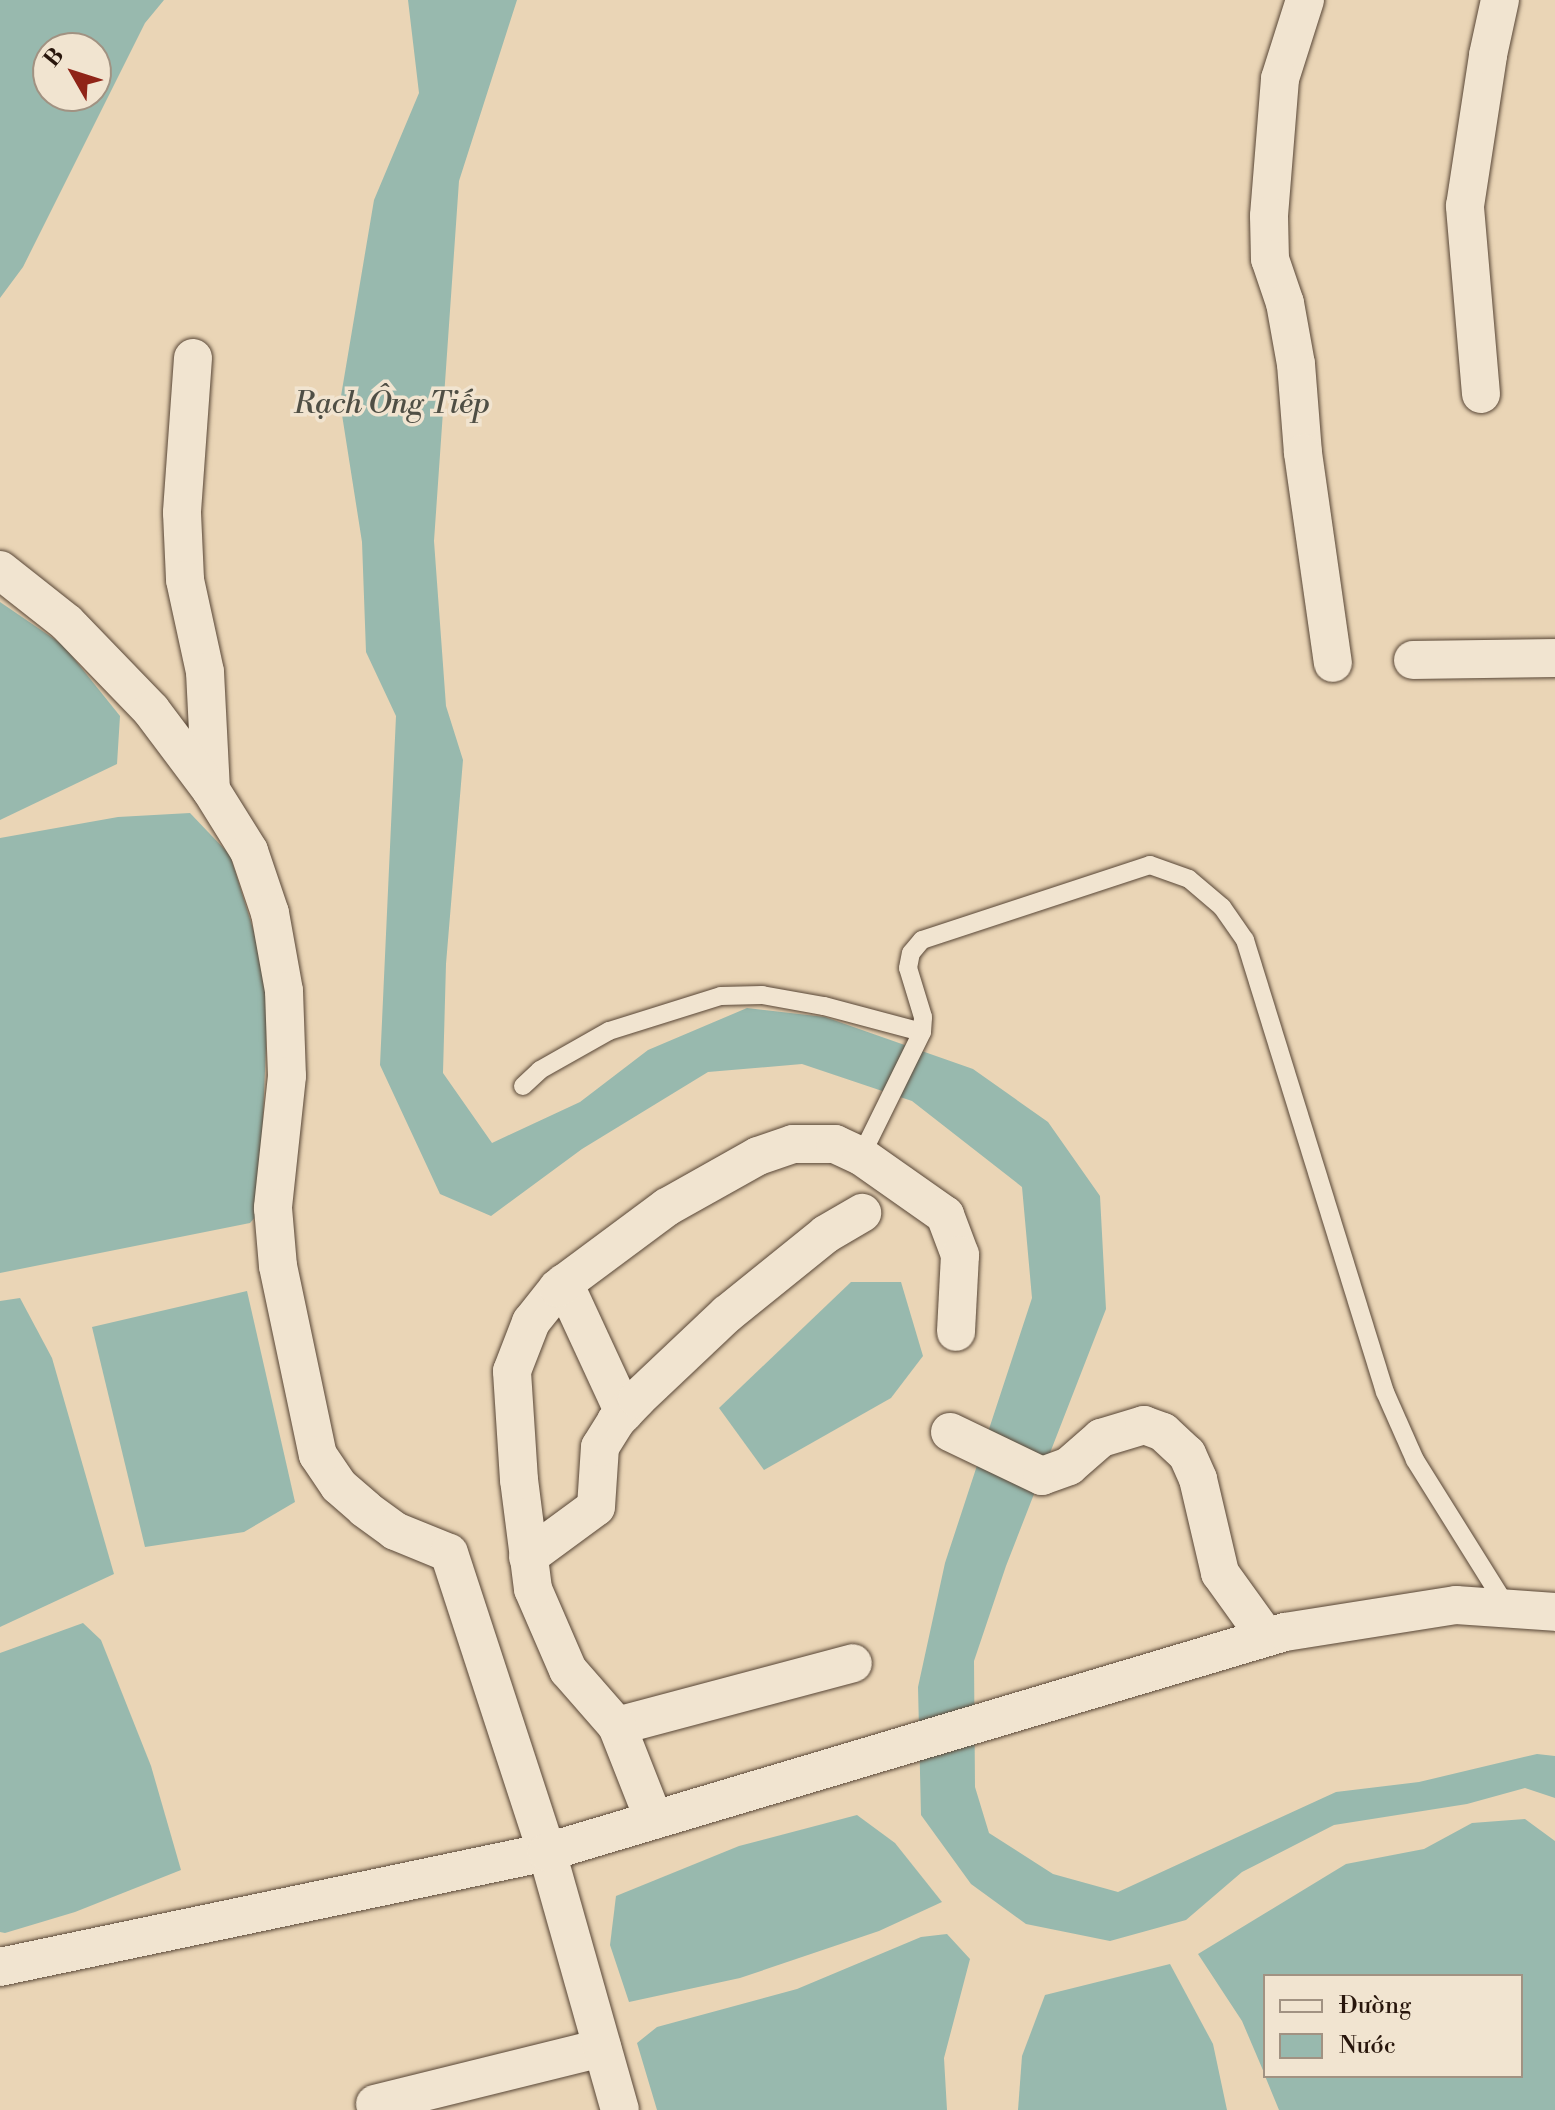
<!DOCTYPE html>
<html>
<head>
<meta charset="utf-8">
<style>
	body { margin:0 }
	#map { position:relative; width:1555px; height:2110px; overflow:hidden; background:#ead5b6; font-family:"Libre Bodoni",serif }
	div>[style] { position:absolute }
	.water>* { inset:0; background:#98b9ae }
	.roads { filter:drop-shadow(0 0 2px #584636) drop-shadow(0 0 2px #584636) }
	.service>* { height:18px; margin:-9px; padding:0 9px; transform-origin:9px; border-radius:9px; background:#f1e4d0 }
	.minor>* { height:38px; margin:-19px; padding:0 19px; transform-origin:19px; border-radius:19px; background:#f1e4d0 }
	span { translate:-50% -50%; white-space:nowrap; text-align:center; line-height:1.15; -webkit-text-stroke:7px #f1e4d0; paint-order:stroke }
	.water-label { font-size:30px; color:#4f4f45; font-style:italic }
	.legend { position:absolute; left:1263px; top:1974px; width:260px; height:104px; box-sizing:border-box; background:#f1e4d0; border:2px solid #a19282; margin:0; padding:10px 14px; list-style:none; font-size:24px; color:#28160c }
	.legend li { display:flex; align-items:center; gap:16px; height:40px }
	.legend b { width:40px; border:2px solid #a19282 }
	.north { position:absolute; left:32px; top:32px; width:80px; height:80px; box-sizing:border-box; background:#f1e4d0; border:2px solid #a19282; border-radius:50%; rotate:309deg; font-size:22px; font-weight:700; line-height:32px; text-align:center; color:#28160c }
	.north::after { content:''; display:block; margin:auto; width:28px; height:36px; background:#8f2418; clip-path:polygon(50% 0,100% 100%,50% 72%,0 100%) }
</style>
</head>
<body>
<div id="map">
	<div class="water">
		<i style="clip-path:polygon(evenodd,0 0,164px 0,145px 23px,23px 267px,0 298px,0 0,48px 48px,96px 48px,96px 96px,48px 96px,48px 48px)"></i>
		<i style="clip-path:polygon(408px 0,517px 0,459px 181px,434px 541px,446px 706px,463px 760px,446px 964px,443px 1073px,492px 1143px,580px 1102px,648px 1050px,747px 1008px,825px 1017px,973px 1069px,1048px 1122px,1100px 1196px,1106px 1309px,1006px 1566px,974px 1661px,975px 1787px,989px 1833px,1053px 1874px,1118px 1892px,1336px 1792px,1419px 1782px,1537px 1754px,1555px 1756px,1555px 1798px,1525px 1788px,1467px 1804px,1334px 1825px,1242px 1872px,1186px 1920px,1110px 1941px,1026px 1924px,971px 1884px,921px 1815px,918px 1687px,945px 1563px,1032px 1298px,1022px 1187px,912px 1101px,802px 1064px,708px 1072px,582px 1149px,491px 1216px,440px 1194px,380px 1065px,396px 716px,366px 652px,362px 542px,340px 402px,374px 200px,419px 93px)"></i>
		<i style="clip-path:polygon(0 602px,63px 645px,120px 716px,117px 764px,0 820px)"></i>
		<i style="clip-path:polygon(190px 813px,230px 855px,254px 932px,268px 999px,259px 1213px,250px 1223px,0 1273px,0 838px,118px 817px)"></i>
		<i style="clip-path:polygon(851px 1282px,901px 1282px,923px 1356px,891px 1398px,764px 1470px,719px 1408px)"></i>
		<i style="clip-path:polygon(247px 1291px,295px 1502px,244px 1532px,145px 1547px,92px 1327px)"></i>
		<i style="clip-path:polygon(20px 1298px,52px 1358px,114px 1574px,0 1627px,0 1301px)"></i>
		<i style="clip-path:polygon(83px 1623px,101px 1640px,151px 1766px,181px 1870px,75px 1912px,5px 1933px,0 1932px,0 1653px)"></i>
		<i style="clip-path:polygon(857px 1815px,895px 1843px,942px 1902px,879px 1931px,740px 1978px,629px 2002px,610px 1945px,616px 1896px,739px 1846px)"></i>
		<i style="clip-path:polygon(1525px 1819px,1555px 1841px,1555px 2110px,1279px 2110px,1265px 2076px,1521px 2076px,1521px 1976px,1265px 1976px,1265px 2075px,1242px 2021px,1198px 1954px,1346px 1864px,1424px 1849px,1472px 1823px)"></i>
		<i style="clip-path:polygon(947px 1934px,970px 1959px,944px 2058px,947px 2110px,657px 2110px,637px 2043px,657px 2027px,797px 1989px,921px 1937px)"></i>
		<i style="clip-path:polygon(1170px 1964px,1213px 2044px,1227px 2110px,1018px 2110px,1022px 2056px,1045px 1995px)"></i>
	</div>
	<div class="roads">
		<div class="service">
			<i style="left:523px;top:1086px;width:23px;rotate:-43deg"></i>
			<i style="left:540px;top:1070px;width:79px;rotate:-29.5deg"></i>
			<i style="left:609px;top:1031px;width:117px;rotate:-17.4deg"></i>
			<i style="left:721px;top:996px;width:41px;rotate:-1.4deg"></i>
			<i style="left:762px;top:995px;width:63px;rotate:10.1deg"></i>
			<i style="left:824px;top:1006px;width:101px;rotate:14.9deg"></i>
			<i style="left:861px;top:1156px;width:138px;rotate:-63.8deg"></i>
			<i style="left:922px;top:1032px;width:15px;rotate:-86deg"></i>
			<i style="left:923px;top:1017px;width:51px;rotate:-107deg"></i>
			<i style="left:908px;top:968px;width:15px;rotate:-79deg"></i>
			<i style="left:911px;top:953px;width:17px;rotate:-50deg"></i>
			<i style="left:922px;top:940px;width:240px;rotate:-18.2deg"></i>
			<i style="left:1150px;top:865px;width:41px;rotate:19.7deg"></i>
			<i style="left:1189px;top:879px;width:43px;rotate:40.3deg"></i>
			<i style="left:1222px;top:907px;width:40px;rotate:55.1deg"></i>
			<i style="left:1245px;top:940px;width:473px;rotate:72.8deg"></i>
			<i style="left:1385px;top:1392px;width:74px;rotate:66.2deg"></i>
			<i style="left:1415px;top:1460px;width:176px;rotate:58deg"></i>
		</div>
		<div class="minor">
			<i style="left:1305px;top:0;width:83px;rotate:107.6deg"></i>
			<i style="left:1280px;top:79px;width:137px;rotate:94.6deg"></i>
			<i style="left:1269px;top:216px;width:43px;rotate:88.7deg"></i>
			<i style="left:1270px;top:259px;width:46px;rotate:71.2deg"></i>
			<i style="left:1285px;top:303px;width:62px;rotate:79.8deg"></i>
			<i style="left:1296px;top:364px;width:89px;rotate:85.5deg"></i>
			<i style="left:1303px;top:453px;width:212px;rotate:81.9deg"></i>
			<i style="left:193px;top:358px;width:155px;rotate:94.1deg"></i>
			<i style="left:182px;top:513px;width:67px;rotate:87.4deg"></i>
			<i style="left:185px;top:580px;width:94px;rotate:77.7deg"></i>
			<i style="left:205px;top:672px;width:118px;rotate:87.1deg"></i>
			<i style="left:1481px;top:394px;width:189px;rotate:-94.9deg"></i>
			<i style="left:1465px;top:206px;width:153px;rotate:-81.3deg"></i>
			<i style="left:1488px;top:55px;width:56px;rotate:-77.7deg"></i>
			<i style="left:0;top:570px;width:85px;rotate:38.3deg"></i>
			<i style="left:67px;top:623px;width:121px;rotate:46deg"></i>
			<i style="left:151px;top:710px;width:100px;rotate:53.1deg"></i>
			<i style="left:211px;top:790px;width:72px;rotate:58.1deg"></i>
			<i style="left:249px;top:851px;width:65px;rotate:71.3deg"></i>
			<i style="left:270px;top:913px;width:79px;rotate:79.8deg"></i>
			<i style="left:284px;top:991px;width:85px;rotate:88deg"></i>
			<i style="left:287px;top:1076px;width:133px;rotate:96.1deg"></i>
			<i style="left:273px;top:1208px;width:58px;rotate:85.1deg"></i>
			<i style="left:278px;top:1266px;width:193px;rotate:78.1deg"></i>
			<i style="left:318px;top:1455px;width:37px;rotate:56deg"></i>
			<i style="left:339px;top:1486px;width:35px;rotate:41deg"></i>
			<i style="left:365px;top:1509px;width:37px;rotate:36deg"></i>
			<i style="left:395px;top:1531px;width:58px;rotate:22.2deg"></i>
			<i style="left:449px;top:1553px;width:315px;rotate:71.9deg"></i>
			<i style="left:547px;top:1852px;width:559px;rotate:168.13deg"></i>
			<i style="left:1413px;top:660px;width:142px;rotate:-0.8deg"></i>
			<i style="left:564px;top:1283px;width:143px;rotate:65.2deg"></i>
			<i style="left:950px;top:1432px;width:102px;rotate:25.6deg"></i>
			<i style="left:1042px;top:1476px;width:29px;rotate:-20deg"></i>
			<i style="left:1069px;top:1466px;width:43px;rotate:-41.2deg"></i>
			<i style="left:1101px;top:1438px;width:45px;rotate:-16.8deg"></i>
			<i style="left:1144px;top:1425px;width:20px;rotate:20deg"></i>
			<i style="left:1163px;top:1432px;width:33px;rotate:43deg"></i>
			<i style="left:1187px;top:1454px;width:27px;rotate:66deg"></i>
			<i style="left:1198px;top:1479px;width:97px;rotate:76.8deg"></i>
			<i style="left:1220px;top:1573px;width:79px;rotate:54.3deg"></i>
			<i style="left:528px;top:1557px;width:84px;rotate:-36.3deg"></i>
			<i style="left:596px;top:1507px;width:60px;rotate:-86.2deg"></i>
			<i style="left:600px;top:1447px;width:31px;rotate:-58deg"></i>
			<i style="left:616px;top:1421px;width:30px;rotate:-46deg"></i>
			<i style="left:637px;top:1399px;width:124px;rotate:-43.4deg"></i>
			<i style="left:727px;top:1314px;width:127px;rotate:-38.9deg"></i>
			<i style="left:826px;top:1234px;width:42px;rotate:-30.3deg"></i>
			<i style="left:617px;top:1726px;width:244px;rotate:-14.9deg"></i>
			<i style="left:654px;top:1820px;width:101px;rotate:-111.5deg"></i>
			<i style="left:617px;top:1726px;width:74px;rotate:-131.2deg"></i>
			<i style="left:568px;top:1670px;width:88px;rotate:-113.4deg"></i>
			<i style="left:533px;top:1589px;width:110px;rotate:-97.3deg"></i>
			<i style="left:519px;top:1480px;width:109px;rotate:-93.7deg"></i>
			<i style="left:512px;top:1371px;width:53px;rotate:-68.8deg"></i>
			<i style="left:531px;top:1322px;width:43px;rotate:-51.5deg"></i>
			<i style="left:558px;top:1288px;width:136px;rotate:-36.6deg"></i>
			<i style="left:667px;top:1207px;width:104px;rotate:-29.3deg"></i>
			<i style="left:758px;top:1156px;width:37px;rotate:-19deg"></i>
			<i style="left:793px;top:1144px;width:42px"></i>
			<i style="left:835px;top:1144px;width:29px;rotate:25deg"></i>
			<i style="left:861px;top:1156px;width:103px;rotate:35.1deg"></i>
			<i style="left:945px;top:1215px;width:43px;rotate:69.4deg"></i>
			<i style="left:960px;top:1255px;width:77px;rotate:93deg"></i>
			<i style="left:375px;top:2104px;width:234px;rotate:-13.9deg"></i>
			<i style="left:620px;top:2110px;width:268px;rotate:-105.8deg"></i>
			<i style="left:547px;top:1852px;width:770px;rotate:-16.6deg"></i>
			<i style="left:1285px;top:1632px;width:173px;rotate:-9deg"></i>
			<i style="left:1456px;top:1605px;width:99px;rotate:4deg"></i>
		</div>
	</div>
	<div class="water-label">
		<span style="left:392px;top:404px">Rạch Ông Tiếp</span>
	</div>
	<ul class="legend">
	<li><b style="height:10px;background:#f1e4d0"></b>Đường</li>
	<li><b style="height:22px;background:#98b9ae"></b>Nước</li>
	</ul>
	<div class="north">B</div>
</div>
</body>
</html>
